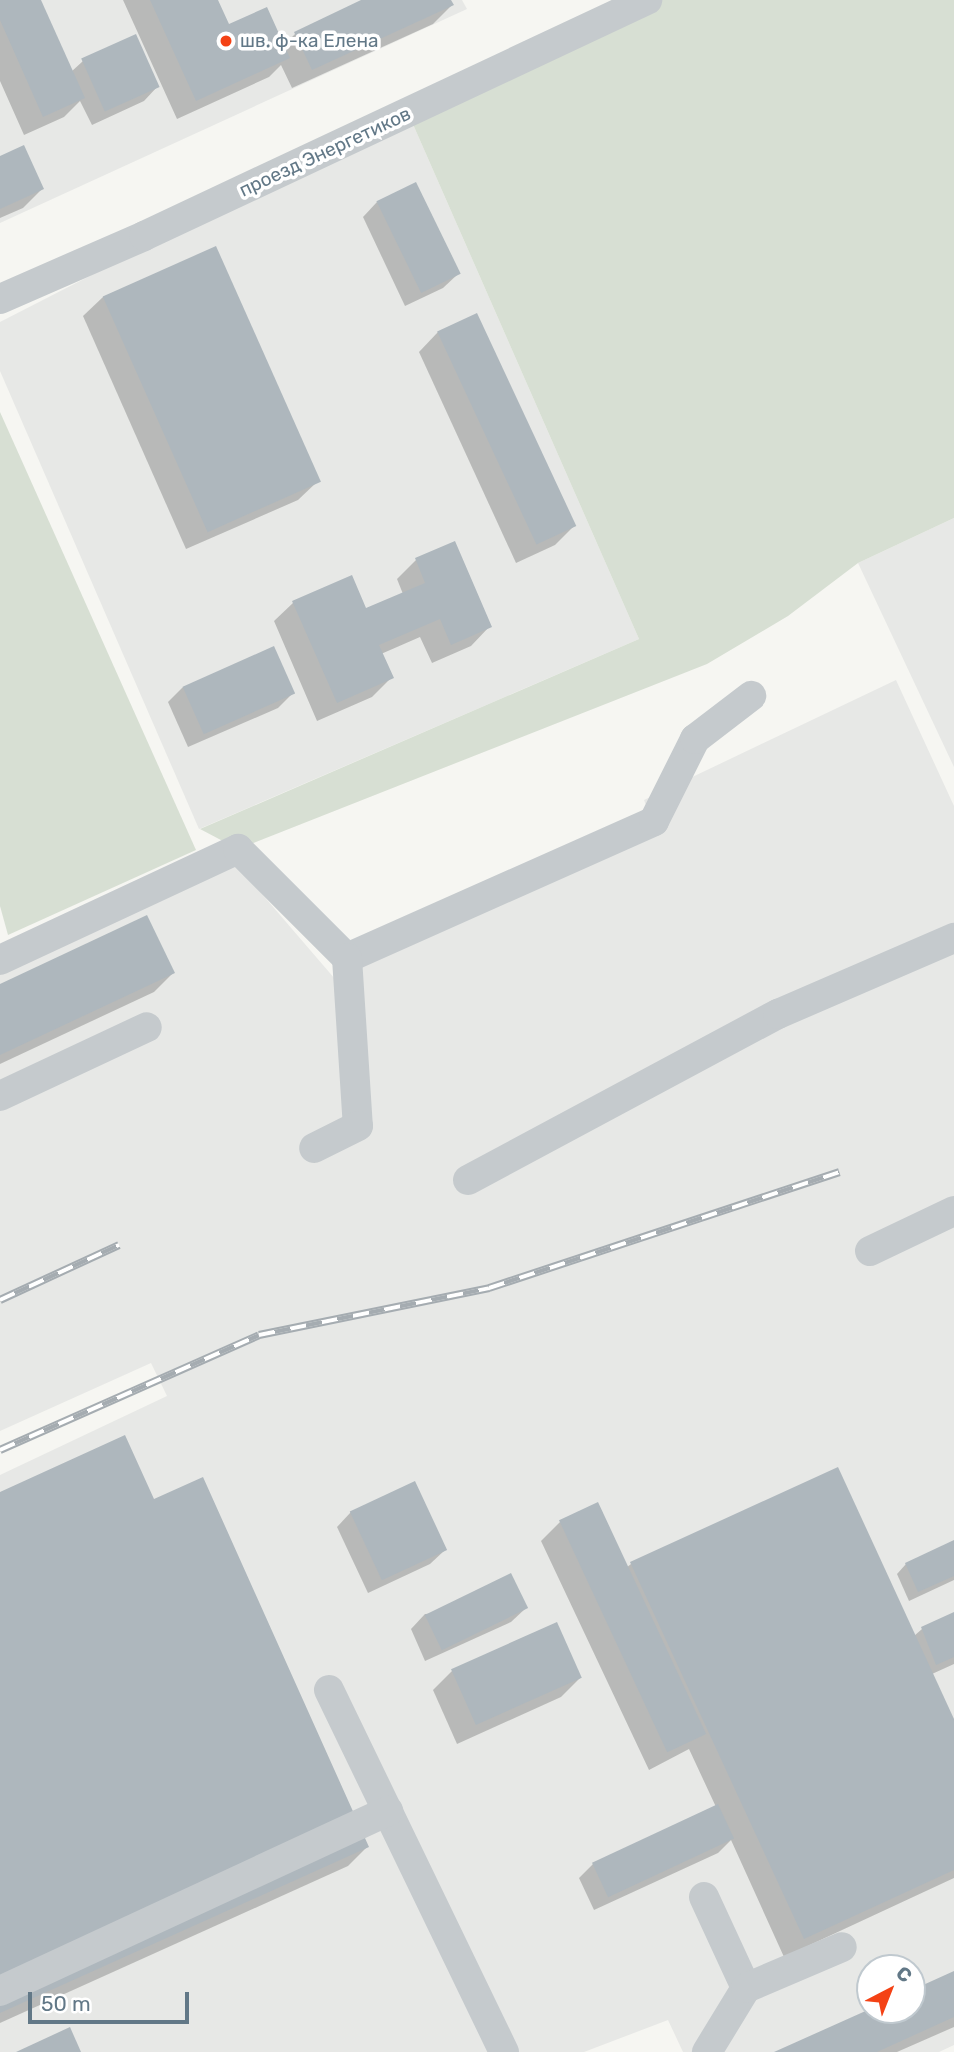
<!DOCTYPE html>
<html>
<head>
<meta charset="utf-8">
<style>
	body { margin:0 }
	#map { position:relative; width:954px; height:2052px; overflow:hidden; background:#f6f6f2; font-family:Rubik,sans-serif }
	div>[style] { position:absolute }
	.built>* { inset:0; background:#e7e8e6 }
	.green>* { inset:0; background:#d7dfd3 }
	.shadow>* { inset:0; background:#0003 }
	.building>* { inset:0; background:#aeb7bd; transform-origin:0 0 }
	.minor>* { height:30px; margin:-15px; padding:0 15px; transform-origin:15px; border-radius:15px; background:#c5cacd }
	.rail>* { height:8px; margin-top:-4px; transform-origin:0; background:repeating-linear-gradient(90deg,#fff 0 16px,#a5acb1 0 32px); box-sizing:border-box; border-block:2px solid #a5acb1 }
	.dots>* { width:19px; height:19px; translate:-50% -50%; box-sizing:border-box; border:4px solid #fff; border-radius:50% }
	span { translate:-50% -50%; white-space:nowrap; text-align:center; line-height:1.15; -webkit-text-stroke:7px #fff; paint-order:stroke }
	.poi-label { font-size:19px; color:#627887 }
	.left { translate:0 -50%; text-align:left }
	.street-label { font-size:19px; color:#627887 }
	.north { position:absolute; left:856px; top:1954px; width:70px; height:70px; box-sizing:border-box; background:#fff; border:2px solid #c0c9cf; border-radius:50%; rotate:42deg; font-size:19px; font-weight:700; line-height:28px; text-align:center; color:#627887 }
	.north::after { content:''; display:block; margin:auto; width:24px; height:32px; background:#f44215; clip-path:polygon(50% 0,100% 100%,50% 72%,0 100%) }
	.scale { position:absolute; left:28px; top:1992px; width:161px; height:32px; box-sizing:border-box; border:4px solid #627887; border-top:0; padding-left:9px; font-size:21px; line-height:24px; white-space:nowrap; color:#627887; -webkit-text-stroke:5px #fff; paint-order:stroke }
</style>
</head>
<body>
<div id="map">
	<div class="built">
		<i style="clip-path:polygon(0 0,462px 0,467px 9px,0 223px)"></i>
		<i style="clip-path:polygon(408px 113px,639px 639px,199px 829px,0 371px,0 322px)"></i>
		<i style="clip-path:polygon(954px 518px,954px 767px,858px 563px)"></i>
		<i style="clip-path:polygon(evenodd,896px 680px,954px 806px,954px 2045px,939px 2052px,683px 2052px,668px 2020px,584px 2052px,0 2052px,0 1475px,167px 1396px,151px 1363px,0 1431px,0 975px,237px 865px,335px 979px,656px 832px,644px 800px,896px 680px,870px 1968px,912px 1968px,912px 2010px,870px 2010px,870px 1968px)"></i>
	</div>
	<div class="green">
		<i style="clip-path:polygon(647px 0,954px 0,954px 518px,858px 563px,788px 616px,707px 664px,238px 849px,200px 829px,639px 639px,408px 113px)"></i>
		<i style="clip-path:polygon(0 412px,196px 850px,8px 935px,0 906px)"></i>
	</div>
	<div class="shadow">
		<i style="clip-path:polygon(0 0,39px 0,71px 72px,83px 61px,135px 36px,158px 86px,144px 101px,92px 125px,80px 101px,64px 117px,24px 135px,0 81px)"></i>
		<i style="clip-path:polygon(123px 0,216px 0,228px 27px,283px 46px,295px 34px,365px 0,449px 0,452px 5px,433px 24px,292px 88px,281px 65px,269px 77px,177px 119px)"></i>
		<i style="clip-path:polygon(0 158px,42px 189px,23px 208px,0 218px)"></i>
		<i style="clip-path:polygon(377px 202px,458px 274px,443px 288px,405px 306px,363px 217px)"></i>
		<i style="clip-path:polygon(215px 248px,318px 481px,298px 500px,186px 549px,83px 316px,103px 297px)"></i>
		<i style="clip-path:polygon(438px 332px,574px 526px,555px 545px,516px 563px,419px 352px)"></i>
		<i style="clip-path:polygon(416px 560px,490px 626px,471px 646px,432px 663px,420px 637px,381px 654px,391px 678px,372px 697px,317px 721px,274px 621px,294px 602px,365px 610px,403px 594px,397px 579px)"></i>
		<i style="clip-path:polygon(183px 687px,293px 693px,278px 708px,188px 747px,168px 702px)"></i>
		<i style="clip-path:polygon(173px 973px,154px 992px,0 1064px,0 986px)"></i>
		<i style="clip-path:polygon(0 1494px,153px 1501px,367px 1847px,348px 1866px,0 2023px)"></i>
		<i style="clip-path:polygon(351px 1512px,445px 1550px,430px 1564px,368px 1593px,337px 1527px)"></i>
		<i style="clip-path:polygon(560px 1522px,626px 1568px,631px 1564px,914px 1636px,922px 1629px,954px 1614px,954px 1664px,932px 1674px,954px 1723px,954px 1878px,784px 1957px,731px 1840px,718px 1853px,594px 1910px,579px 1878px,593px 1864px,716px 1807px,689px 1749px,649px 1770px,541px 1541px)"></i>
		<i style="clip-path:polygon(954px 1542px,954px 1580px,909px 1601px,897px 1574px,906px 1564px)"></i>
		<i style="clip-path:polygon(526px 1608px,511px 1622px,425px 1661px,411px 1629px,425px 1614px)"></i>
		<i style="clip-path:polygon(452px 1671px,580px 1678px,561px 1697px,457px 1744px,433px 1690px)"></i>
		<i style="clip-path:polygon(954px 1973px,954px 2027px,897px 2052px,779px 2052px,912px 2010px,912px 1992px)"></i>
	</div>
	<div class="building">
		<i style="clip-path:polygon(0 0,41px 0,85px 98px,43px 117px,0 20px)"></i>
		<i style="clip-path:polygon(150px 0,218px 0,229px 24px,267px 7px,290px 58px,196px 101px)"></i>
		<i style="clip-path:polygon(361px 0,451px 0,454px 5px,312px 70px,294px 32px)"></i>
		<i style="left:136px;top:34px;width:58px;height:60px;rotate:66deg"></i>
		<i style="clip-path:polygon(24px 145px,44px 189px,0 209px,0 156px)"></i>
		<i style="left:416px;top:182px;width:102px;height:44px;rotate:64deg"></i>
		<i style="left:216px;top:246px;width:258px;height:124px;rotate:66deg"></i>
		<i style="left:477px;top:313px;width:235px;height:44px;rotate:65deg"></i>
		<i style="clip-path:polygon(455px 541px,492px 627px,451px 645px,440px 619px,379px 645px,394px 678px,337px 703px,292px 601px,352px 575px,366px 608px,425px 583px,415px 558px)"></i>
		<i style="left:274px;top:646px;width:52px;height:100px;rotate:66deg"></i>
		<i style="clip-path:polygon(147px 915px,175px 973px,0 1055px,0 984px)"></i>
		<i style="clip-path:polygon(125px 1435px,154px 1499px,203px 1477px,369px 1847px,0 2013px,0 1492px)"></i>
		<i style="clip-path:polygon(838px 1467px,954px 1719px,954px 1870px,804px 1939px,630px 1562px)"></i>
		<i style="left:415px;top:1481px;width:76px;height:72px;rotate:65deg"></i>
		<i style="left:598px;top:1502px;width:256px;height:43px;rotate:65deg"></i>
		<i style="clip-path:polygon(954px 1540px,954px 1576px,918px 1592px,905px 1563px)"></i>
		<i style="left:511px;top:1573px;width:39px;height:96px;rotate:64deg"></i>
		<i style="clip-path:polygon(954px 1612px,954px 1657px,936px 1665px,921px 1627px)"></i>
		<i style="left:557px;top:1622px;width:61px;height:116px;rotate:66deg"></i>
		<i style="left:718px;top:1804px;width:38px;height:139px;rotate:65deg"></i>
		<i style="clip-path:polygon(954px 1971px,954px 2017px,877px 2052px,774px 2052px,870px 2009px,912px 2010px,912px 1990px)"></i>
		<i style="clip-path:polygon(70px 2027px,81px 2052px,16px 2052px)"></i>
	</div>
	<div class="minor">
		<i style="left:0;top:299px;width:157px;rotate:-23.6deg"></i>
		<i style="left:144px;top:236px;width:556px;rotate:-25.14deg"></i>
		<i style="left:347px;top:958px;width:336px;rotate:-24deg"></i>
		<i style="left:654px;top:821px;width:92px;rotate:-63.4deg"></i>
		<i style="left:695px;top:739px;width:71px;rotate:-37.5deg"></i>
		<i style="left:0;top:960px;width:263px;rotate:-25deg"></i>
		<i style="left:238px;top:849px;width:154px;rotate:45deg"></i>
		<i style="left:347px;top:958px;width:168px;rotate:86.3deg"></i>
		<i style="left:358px;top:1126px;width:49px;rotate:153.4deg"></i>
		<i style="left:0;top:1096px;width:162px;rotate:-25.1deg"></i>
		<i style="left:468px;top:1180px;width:352px;rotate:-28.2deg"></i>
		<i style="left:778px;top:1014px;width:192px;rotate:-23.4deg"></i>
		<i style="left:870px;top:1251px;width:93px;rotate:-25.5deg"></i>
		<i style="left:329px;top:1690px;width:402px;rotate:64.2deg"></i>
		<i style="left:704px;top:1897px;width:100px;rotate:65.2deg"></i>
		<i style="left:746px;top:1988px;width:75px;rotate:121.4deg"></i>
		<i style="left:746px;top:1988px;width:104px;rotate:-23.1deg"></i>
		<i style="left:0;top:1991px;width:428px;rotate:-24.9deg"></i>
	</div>
	<div class="rail">
		<i style="left:0;top:1300px;width:131px;rotate:-24.8deg"></i>
		<i style="left:0;top:1450px;width:283px;rotate:-23.9deg"></i>
		<i style="left:259px;top:1335px;width:235px;rotate:-11.5deg"></i>
		<i style="left:489px;top:1288px;width:369px;rotate:-18.3deg"></i>
	</div>
	<div class="dots">
		<i style="left:226px;top:41px;background:#f44215"></i>
	</div>
	<div class="poi-label">
		<span class="left" style="left:240px;top:41px">шв. ф-ка Елена</span>
	</div>
	<div class="street-label">
		<span style="left:325px;top:152px;rotate:-25deg">проезд Энергетиков</span>
	</div>
	<div class="north">С</div>
	<div class="scale">50 m</div>
</div>
</body>
</html>
